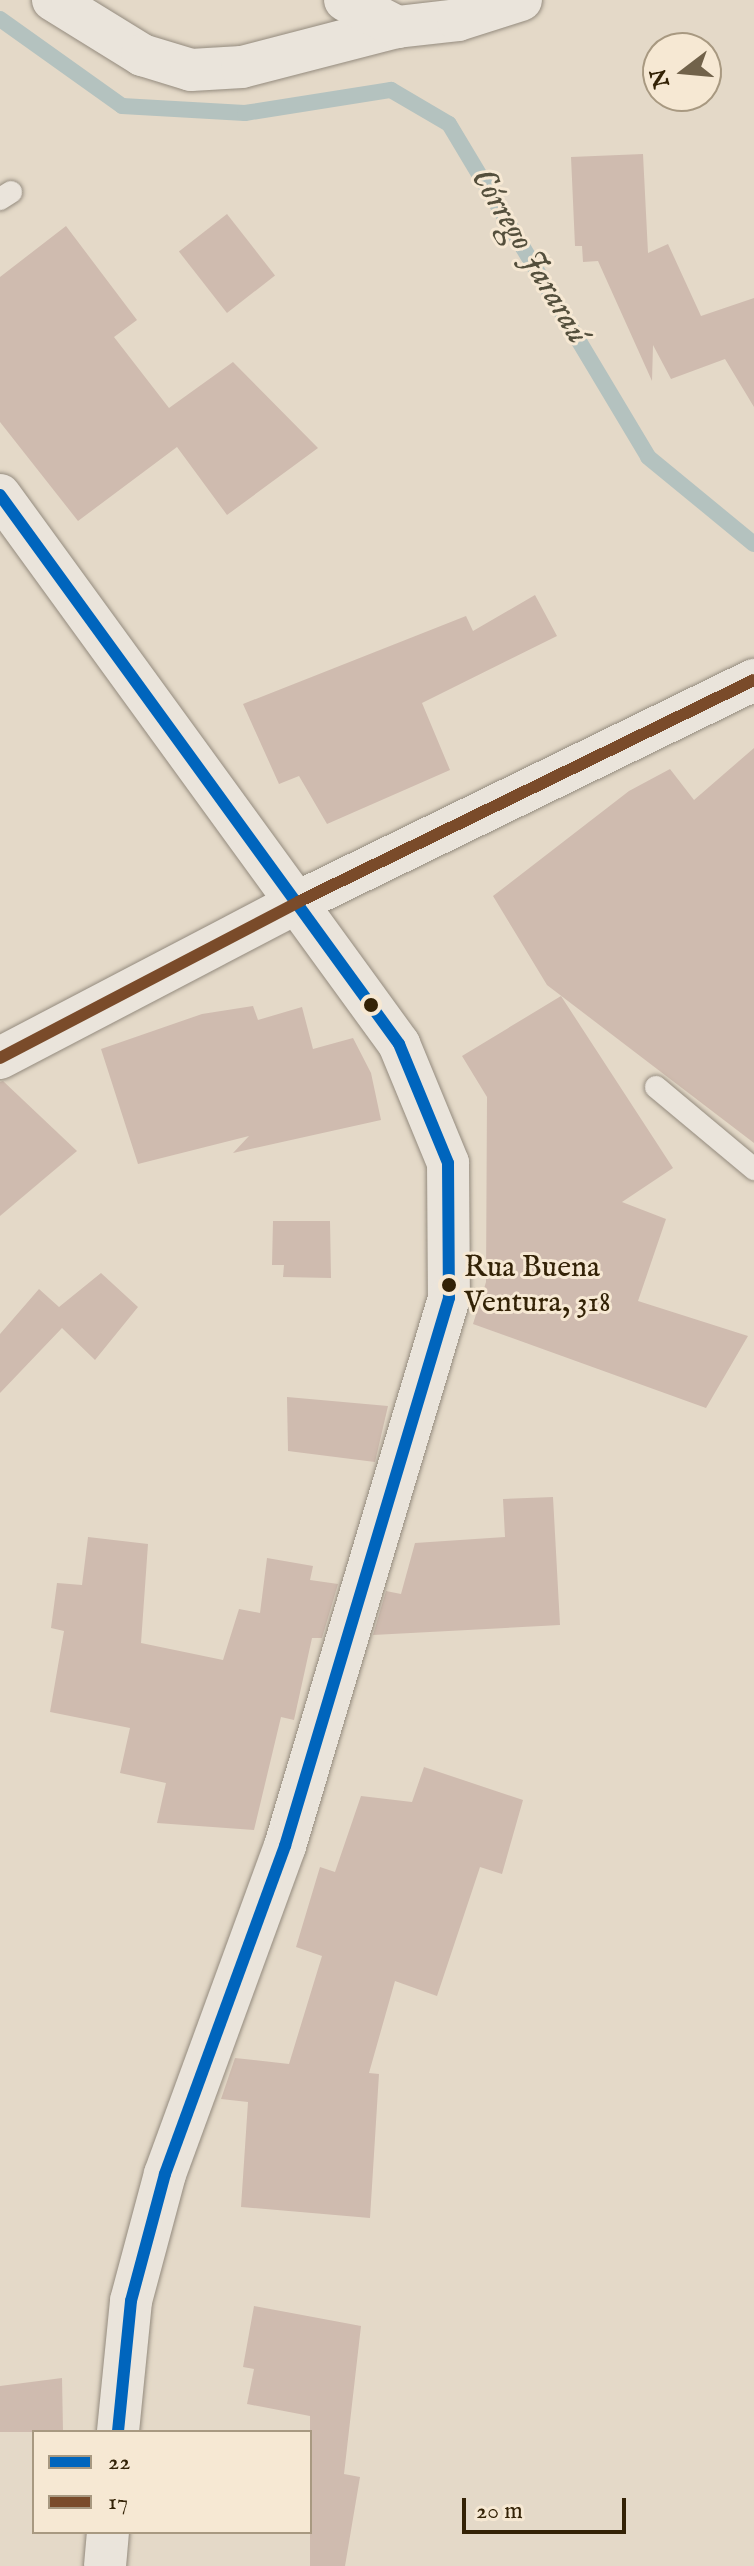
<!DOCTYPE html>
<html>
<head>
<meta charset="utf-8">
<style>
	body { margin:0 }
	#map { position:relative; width:754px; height:2566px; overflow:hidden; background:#e4d9c8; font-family:"IM FELL English",serif }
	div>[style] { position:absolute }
	.stream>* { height:16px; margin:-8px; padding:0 8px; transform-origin:8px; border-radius:8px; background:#b4c2bf }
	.building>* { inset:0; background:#cfbbaf; transform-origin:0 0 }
	.roads { filter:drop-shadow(0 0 2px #948b7e) drop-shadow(0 0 2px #948b7e) }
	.service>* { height:22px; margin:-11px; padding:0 11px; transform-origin:11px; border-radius:11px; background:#eae4db }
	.minor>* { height:42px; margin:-21px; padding:0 21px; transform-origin:21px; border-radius:21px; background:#eae4db }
	.bus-1>* { height:12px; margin:-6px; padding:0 6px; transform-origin:6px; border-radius:6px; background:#0065bd }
	.bus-2>* { height:12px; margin:-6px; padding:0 6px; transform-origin:6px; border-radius:6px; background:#7a4b2a }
	.dots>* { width:22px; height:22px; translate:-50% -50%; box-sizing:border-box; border:4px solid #f6e8d3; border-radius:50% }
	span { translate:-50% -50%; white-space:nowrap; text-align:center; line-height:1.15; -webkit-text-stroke:6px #f6e8d3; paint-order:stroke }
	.bus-label { font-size:30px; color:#332206 }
	.left { translate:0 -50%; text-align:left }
	.water-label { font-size:34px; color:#544f3c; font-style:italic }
	.legend { position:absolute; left:32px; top:2430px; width:280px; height:104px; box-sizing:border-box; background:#f6e8d3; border:2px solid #a89981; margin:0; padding:10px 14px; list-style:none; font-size:24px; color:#332206 }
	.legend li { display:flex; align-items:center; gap:16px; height:40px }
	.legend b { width:40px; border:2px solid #a89981 }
	.north { position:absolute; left:642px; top:32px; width:80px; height:80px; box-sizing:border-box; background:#f6e8d3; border:2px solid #a89981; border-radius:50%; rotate:254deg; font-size:22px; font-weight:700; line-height:32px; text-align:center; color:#332206 }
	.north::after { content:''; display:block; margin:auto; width:28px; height:36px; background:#71624a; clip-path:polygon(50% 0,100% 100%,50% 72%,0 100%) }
	.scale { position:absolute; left:462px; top:2498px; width:164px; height:36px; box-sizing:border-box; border:4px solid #332206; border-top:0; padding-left:10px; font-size:24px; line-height:28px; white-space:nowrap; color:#332206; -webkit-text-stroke:6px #f6e8d3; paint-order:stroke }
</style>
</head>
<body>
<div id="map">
	<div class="stream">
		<i style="left:0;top:19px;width:150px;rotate:35.5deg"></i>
		<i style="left:122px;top:106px;width:123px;rotate:3.3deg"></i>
		<i style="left:245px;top:113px;width:148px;rotate:-9deg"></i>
		<i style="left:391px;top:90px;width:67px;rotate:30.4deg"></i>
		<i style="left:449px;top:124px;width:388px;rotate:59.1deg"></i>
		<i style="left:648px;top:457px;width:137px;rotate:39.4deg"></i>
	</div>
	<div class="building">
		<i style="clip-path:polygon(643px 154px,648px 253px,668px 244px,701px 316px,754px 298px,754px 407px,725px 359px,671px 379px,653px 345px,652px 381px,598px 261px,583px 262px,582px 246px,575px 246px,571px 157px)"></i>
		<i style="left:227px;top:214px;width:78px;height:61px;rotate:52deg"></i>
		<i style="clip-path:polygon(66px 226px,137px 320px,114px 337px,169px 408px,233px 362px,318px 448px,227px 515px,177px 447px,78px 521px,0 422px,0 277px)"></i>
		<i style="clip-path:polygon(535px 595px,557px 636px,422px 703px,450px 770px,327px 824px,299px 776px,279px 784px,243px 704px,466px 616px,473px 631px)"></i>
		<i style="clip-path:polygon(754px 748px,754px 1143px,547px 985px,493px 896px,629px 791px,670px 769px,694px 800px)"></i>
		<i style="clip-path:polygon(561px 996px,673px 1168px,622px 1202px,666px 1219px,638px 1301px,748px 1336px,706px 1408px,473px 1324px,486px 1282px,487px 1097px,462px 1056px)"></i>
		<i style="clip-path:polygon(253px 1006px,258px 1020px,302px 1007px,313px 1049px,353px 1038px,371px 1073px,381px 1120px,233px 1153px,249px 1136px,138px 1164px,101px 1049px,202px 1014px)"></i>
		<i style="clip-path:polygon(3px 1081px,77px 1151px,0 1216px,0 1082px)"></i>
		<i style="clip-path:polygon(273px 1221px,330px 1221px,331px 1278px,283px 1277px,284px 1265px,272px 1265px)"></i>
		<i style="clip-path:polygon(101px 1273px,138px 1307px,95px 1360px,62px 1328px,0 1393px,0 1334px,39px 1289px,59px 1307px)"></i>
		<i style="clip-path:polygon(287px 1397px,388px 1406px,375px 1462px,288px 1451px)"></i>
		<i style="clip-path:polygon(553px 1497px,560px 1625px,373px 1635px,386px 1591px,401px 1594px,415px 1543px,505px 1537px,503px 1499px)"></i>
		<i style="clip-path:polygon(88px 1537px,148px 1544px,141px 1643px,223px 1660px,239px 1609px,260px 1613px,267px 1558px,313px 1566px,310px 1580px,338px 1584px,322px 1638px,312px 1638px,294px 1720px,281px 1717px,254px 1830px,157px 1823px,166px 1783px,120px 1773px,130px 1728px,50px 1712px,64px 1631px,51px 1628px,57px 1583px,82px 1585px)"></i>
		<i style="clip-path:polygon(424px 1767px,523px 1800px,502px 1874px,480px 1867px,437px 1996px,395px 1981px,369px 2073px,379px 2074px,370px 2218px,241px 2207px,248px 2102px,221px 2099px,235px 2058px,289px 2064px,322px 1956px,296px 1947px,320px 1867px,335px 1872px,361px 1796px,412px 1802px)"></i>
		<i style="clip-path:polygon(254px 2306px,361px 2326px,344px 2474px,360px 2477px,345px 2566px,310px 2566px,310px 2416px,247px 2404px,254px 2369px,243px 2367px)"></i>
		<i style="clip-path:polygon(62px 2378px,63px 2432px,0 2432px,0 2386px)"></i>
	</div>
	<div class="roads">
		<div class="service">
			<i style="left:0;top:199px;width:13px;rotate:-32deg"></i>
			<i style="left:656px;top:1087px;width:128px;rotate:39.9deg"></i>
		</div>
		<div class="minor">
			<i style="left:53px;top:0;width:105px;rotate:31.7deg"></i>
			<i style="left:142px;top:55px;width:51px;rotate:17deg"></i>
			<i style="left:191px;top:70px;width:51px;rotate:-3.4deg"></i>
			<i style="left:242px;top:67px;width:160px;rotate:-14.5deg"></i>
			<i style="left:345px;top:0;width:59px;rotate:27.4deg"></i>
			<i style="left:397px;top:27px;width:61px;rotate:-6.5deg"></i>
			<i style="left:458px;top:20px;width:66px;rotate:-17.6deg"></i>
			<i style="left:0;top:495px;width:679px;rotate:53.99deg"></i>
			<i style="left:399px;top:1044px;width:129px;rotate:67.6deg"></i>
			<i style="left:448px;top:1163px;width:135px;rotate:89.6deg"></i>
			<i style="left:449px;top:1298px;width:572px;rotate:106.66deg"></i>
			<i style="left:285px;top:1846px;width:349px;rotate:110.1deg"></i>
			<i style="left:165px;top:2174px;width:131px;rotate:105deg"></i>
			<i style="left:131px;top:2301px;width:132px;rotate:95.7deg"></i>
			<i style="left:0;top:1058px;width:339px;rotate:-27.6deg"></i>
			<i style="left:300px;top:901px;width:505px;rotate:-25.96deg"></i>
			<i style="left:105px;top:2566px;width:34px;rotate:-85deg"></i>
		</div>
	</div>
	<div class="bus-1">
		<i style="left:0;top:495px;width:679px;rotate:53.99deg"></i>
		<i style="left:399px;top:1044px;width:129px;rotate:67.6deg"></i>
		<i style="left:448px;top:1163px;width:135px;rotate:89.6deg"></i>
		<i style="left:449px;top:1298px;width:572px;rotate:106.66deg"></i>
		<i style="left:285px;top:1846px;width:349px;rotate:110.1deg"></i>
		<i style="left:165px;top:2174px;width:131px;rotate:105deg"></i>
		<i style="left:131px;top:2301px;width:132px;rotate:95.7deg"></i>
	</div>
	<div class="bus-2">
		<i style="left:0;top:1058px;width:339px;rotate:-27.6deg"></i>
		<i style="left:300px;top:901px;width:505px;rotate:-25.96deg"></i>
	</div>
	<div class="dots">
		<i style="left:371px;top:1005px;background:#332206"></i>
		<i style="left:449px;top:1285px;background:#332206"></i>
	</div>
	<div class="bus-label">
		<span class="left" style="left:464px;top:1285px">Rua Buena<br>Ventura, 318</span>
	</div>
	<div class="water-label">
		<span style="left:530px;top:256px;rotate:59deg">Córrego Jararaú</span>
	</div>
	<ul class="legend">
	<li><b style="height:10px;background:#0065bd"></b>22</li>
	<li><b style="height:10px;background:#7a4b2a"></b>17</li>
	</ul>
	<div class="north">N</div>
	<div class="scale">20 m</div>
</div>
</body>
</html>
